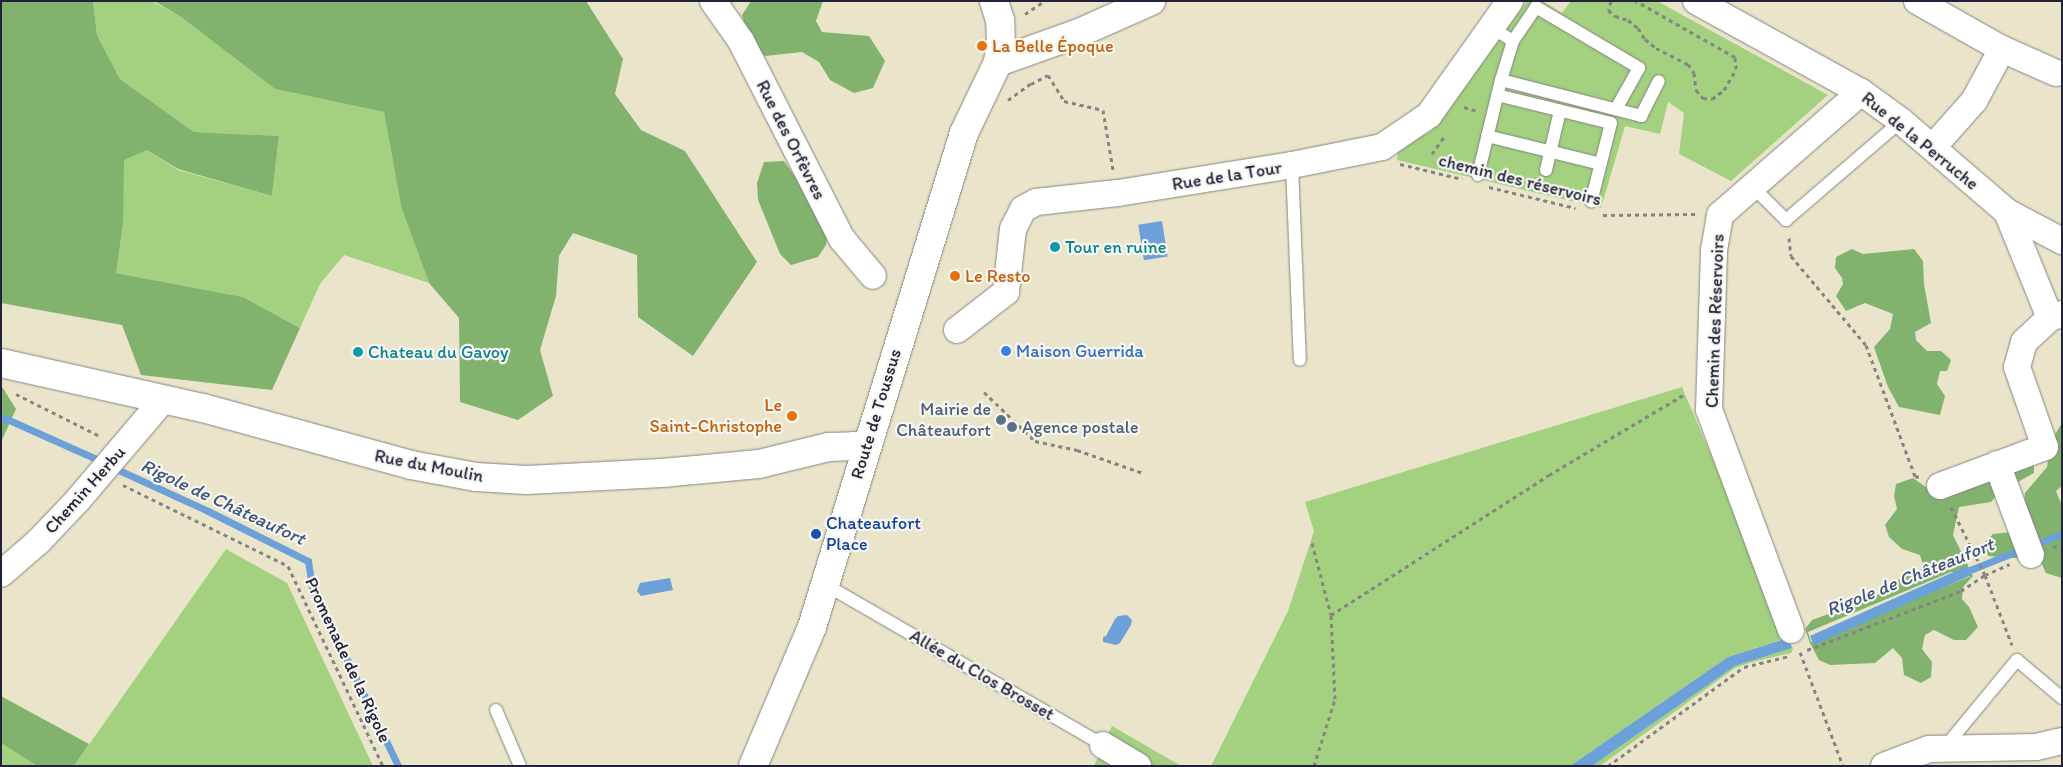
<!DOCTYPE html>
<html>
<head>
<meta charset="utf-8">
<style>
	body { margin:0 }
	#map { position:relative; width:2063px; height:767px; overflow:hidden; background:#eae5ca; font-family:Itim,sans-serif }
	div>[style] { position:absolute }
	.green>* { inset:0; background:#a3d17f }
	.forest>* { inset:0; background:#82b36e }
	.water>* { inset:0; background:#6ca0d8; transform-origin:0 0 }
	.stream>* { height:7px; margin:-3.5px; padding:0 3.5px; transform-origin:3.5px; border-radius:3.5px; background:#6ca0d8 }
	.path>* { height:3px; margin-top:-1.5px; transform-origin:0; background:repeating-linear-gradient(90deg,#868482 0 4px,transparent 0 8px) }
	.roads { filter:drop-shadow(0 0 1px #868482) drop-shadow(0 0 1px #868482) }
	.lane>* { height:12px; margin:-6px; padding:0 6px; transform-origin:6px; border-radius:6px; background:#fff }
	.street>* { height:26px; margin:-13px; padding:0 13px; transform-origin:13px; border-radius:13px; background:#fff }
	.secondary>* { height:28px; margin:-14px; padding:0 14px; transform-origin:14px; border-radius:14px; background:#fff }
	.dots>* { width:14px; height:14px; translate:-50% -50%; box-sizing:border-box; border:2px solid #f6f6f2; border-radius:50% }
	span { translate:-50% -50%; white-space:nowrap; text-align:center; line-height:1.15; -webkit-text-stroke:4.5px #f6f6f2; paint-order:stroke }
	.food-label { font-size:18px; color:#c56008 }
	.left { translate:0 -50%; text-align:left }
	.right { translate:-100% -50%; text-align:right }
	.street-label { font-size:18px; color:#22223b }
	.culture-label { font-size:18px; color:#0d838f }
	.shop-label { font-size:18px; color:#366cbe }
	.service-label { font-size:18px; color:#4e5e75 }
	.transit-label { font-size:18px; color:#164399 }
	.water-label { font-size:19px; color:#40547a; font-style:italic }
	.frame { position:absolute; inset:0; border:2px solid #22223b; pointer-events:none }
</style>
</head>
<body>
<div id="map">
	<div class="green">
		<i style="clip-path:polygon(93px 1px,152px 1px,181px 17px,275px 89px,384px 112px,401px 205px,429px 283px,344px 255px,320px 284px,300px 328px,243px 297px,116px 273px,123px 225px,123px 160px,147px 150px,178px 170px,272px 196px,279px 136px,194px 132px,120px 79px,97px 35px)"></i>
		<i style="clip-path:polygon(1527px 1px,1542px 1px,1562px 13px,1571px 1px,1657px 1px,1828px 95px,1731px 181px,1679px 154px,1684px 113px,1668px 102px,1660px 134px,1625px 126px,1601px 208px,1397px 160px,1398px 150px,1431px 131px)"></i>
		<i style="clip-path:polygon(1682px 387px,1793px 649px,1791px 653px,1752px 662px,1735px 668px,1600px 766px,1592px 766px,1735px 666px,1792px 648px,1787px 638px,1728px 657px,1570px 766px,1211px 766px,1288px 611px,1314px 531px,1305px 502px)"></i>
		<i style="clip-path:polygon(226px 549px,287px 583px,373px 766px,74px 766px)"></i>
		<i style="clip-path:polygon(1112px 726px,1181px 766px,1094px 766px)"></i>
		<i style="clip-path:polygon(1px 743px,37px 766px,1px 766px)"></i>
	</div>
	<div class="forest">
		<i style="clip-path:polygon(1px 1px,93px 1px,97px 35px,120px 79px,194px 132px,279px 136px,272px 196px,178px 169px,147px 150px,124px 160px,123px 225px,116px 273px,243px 297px,300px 328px,272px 390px,141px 375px,122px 325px,1px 303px)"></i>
		<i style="clip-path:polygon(154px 1px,586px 1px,623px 59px,615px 94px,641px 130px,685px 151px,757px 262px,693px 356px,638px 317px,637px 255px,573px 233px,559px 256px,556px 296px,540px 350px,553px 396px,518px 420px,460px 402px,459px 318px,429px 283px,401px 206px,384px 112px,275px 89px,181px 17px)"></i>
		<i style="clip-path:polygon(751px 1px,823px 1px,816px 21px,822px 32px,869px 36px,885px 61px,873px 88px,854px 93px,830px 80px,819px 62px,802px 52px,765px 56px,751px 43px,742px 15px)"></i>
		<i style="clip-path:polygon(784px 161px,810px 198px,828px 232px,826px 245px,818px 257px,791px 265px,780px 254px,758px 200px,757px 183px,764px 162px)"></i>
		<i style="clip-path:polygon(1852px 249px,1863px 254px,1914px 249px,1923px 261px,1924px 284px,1931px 323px,1915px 332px,1916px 340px,1927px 351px,1941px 351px,1951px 360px,1947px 371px,1940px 371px,1937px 384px,1945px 396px,1940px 415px,1899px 407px,1888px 387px,1874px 347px,1890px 329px,1893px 314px,1865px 303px,1846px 311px,1836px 296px,1843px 284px,1842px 278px,1835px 268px,1836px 257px)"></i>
		<i style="clip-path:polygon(1px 385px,16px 409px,1px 442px)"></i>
		<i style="clip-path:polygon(2062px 423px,2062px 486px,2056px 491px,2062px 506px,2062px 578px,2046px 573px,2040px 560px,1988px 556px,1984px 543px,1993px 534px,2012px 532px,2023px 517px,2025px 493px,2047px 467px,2051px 441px)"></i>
		<i style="clip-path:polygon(evenodd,2034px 464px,2034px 473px,1998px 493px,1991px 502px,1959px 507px,1953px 535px,1973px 576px,1963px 587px,1962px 599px,1969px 607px,1978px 627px,1966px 640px,1954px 640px,1934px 630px,1925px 635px,1922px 649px,1932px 662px,1931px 677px,1921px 683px,1904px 675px,1902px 658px,1893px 648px,1875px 663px,1830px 665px,1819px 660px,1810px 643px,1805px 629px,1812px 620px,1874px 597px,1901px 578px,1924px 568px,1920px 555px,1902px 549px,1889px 537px,1885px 525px,1897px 509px,1894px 496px,1896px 484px,1913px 478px,1930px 490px,2034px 464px,1951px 572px,1971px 576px,1811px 642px,1808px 632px,1951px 572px)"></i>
		<i style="clip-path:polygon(1px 696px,89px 744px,74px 766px,37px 766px,1px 743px)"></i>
	</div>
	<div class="water">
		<i style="left:1162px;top:221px;width:36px;height:24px;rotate:81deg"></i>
		<i style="left:1967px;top:566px;width:10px;height:172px;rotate:66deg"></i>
		<i style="clip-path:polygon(670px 578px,673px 590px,641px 596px,637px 591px,640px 583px)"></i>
		<i style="clip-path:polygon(1127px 615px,1132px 620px,1131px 625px,1120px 643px,1116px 645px,1103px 642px,1103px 637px,1106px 636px,1115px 619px,1118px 616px)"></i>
		<i style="clip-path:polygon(1788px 638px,1792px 648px,1735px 666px,1592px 766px,1570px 766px,1728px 657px)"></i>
	</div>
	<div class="stream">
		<i style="left:1px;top:418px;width:8px;rotate:14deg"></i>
		<i style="left:9px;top:420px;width:103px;rotate:24.1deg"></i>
		<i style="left:112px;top:467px;width:106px;rotate:24.6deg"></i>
		<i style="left:208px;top:511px;width:112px;rotate:26.6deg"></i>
		<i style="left:308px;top:561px;width:26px;rotate:81deg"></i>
		<i style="left:312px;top:587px;width:199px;rotate:64.3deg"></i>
		<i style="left:2032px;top:545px;width:32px;rotate:-20deg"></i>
		<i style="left:1960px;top:574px;width:70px;rotate:-21.8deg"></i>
	</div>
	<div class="path">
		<i style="left:1611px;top:1px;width:9px;rotate:108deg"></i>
		<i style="left:1608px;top:10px;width:9px;rotate:41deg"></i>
		<i style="left:1615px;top:16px;width:14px;rotate:17deg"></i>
		<i style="left:1628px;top:20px;width:13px;rotate:39deg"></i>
		<i style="left:1638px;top:28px;width:13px;rotate:58deg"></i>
		<i style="left:1645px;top:39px;width:14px;rotate:39deg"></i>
		<i style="left:1656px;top:48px;width:36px;rotate:27deg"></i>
		<i style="left:1688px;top:64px;width:11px;rotate:56deg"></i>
		<i style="left:1694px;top:73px;width:17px;rotate:83deg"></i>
		<i style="left:1696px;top:90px;width:11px;rotate:49deg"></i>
		<i style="left:1703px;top:98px;width:9px;rotate:6deg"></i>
		<i style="left:1712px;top:99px;width:15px;rotate:-37deg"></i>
		<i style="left:1724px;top:90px;width:24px;rotate:-60deg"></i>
		<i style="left:1736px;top:69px;width:12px;rotate:-95deg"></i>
		<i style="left:1735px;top:57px;width:114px;rotate:-150.5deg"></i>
		<i style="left:1025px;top:14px;width:23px;rotate:-34deg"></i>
		<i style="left:1031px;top:84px;width:19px;rotate:-28deg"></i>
		<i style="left:1048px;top:75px;width:31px;rotate:58deg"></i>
		<i style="left:1064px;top:101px;width:40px;rotate:13deg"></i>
		<i style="left:1103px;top:110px;width:61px;rotate:80.5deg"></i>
		<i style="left:1008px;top:100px;width:29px;rotate:-36deg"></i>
		<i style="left:1464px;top:107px;width:14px;rotate:17deg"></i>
		<i style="left:1432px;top:154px;width:21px;rotate:-55deg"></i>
		<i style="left:1400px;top:164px;width:64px;rotate:13.6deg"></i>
		<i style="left:1489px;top:187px;width:89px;rotate:13.7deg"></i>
		<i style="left:1603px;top:215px;width:92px;rotate:-0.6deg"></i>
		<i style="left:1789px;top:238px;width:18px;rotate:84deg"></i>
		<i style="left:1791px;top:256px;width:116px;rotate:49.9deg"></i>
		<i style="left:1866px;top:345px;width:140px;rotate:69.5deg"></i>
		<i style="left:1915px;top:476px;width:4px;rotate:14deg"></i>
		<i style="left:984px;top:392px;width:71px;rotate:43.9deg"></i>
		<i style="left:1035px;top:441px;width:43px;rotate:12.1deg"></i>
		<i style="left:1077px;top:450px;width:70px;rotate:19.2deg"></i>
		<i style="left:16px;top:394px;width:94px;rotate:26.6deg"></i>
		<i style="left:123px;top:485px;width:184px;rotate:26.1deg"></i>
		<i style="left:288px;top:566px;width:221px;rotate:64.6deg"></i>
		<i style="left:1951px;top:507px;width:76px;rotate:63.4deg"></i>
		<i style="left:1985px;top:575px;width:75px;rotate:68.9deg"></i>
		<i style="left:1312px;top:543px;width:74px;rotate:75.2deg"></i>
		<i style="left:2053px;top:547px;width:9px;rotate:-13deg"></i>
		<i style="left:1807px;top:650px;width:165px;rotate:-21deg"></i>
		<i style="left:1961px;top:591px;width:29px;rotate:-34deg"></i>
		<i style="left:1985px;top:575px;width:27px;rotate:-24deg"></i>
		<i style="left:1800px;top:652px;width:122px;rotate:69.3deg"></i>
		<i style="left:1314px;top:766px;width:70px;rotate:-72.6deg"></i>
		<i style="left:1335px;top:699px;width:84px;rotate:-92.7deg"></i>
		<i style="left:1331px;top:615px;width:259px;rotate:-32.7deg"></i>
		<i style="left:1549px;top:475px;width:158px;rotate:-30.8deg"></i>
		<i style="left:1608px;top:766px;width:168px;rotate:-36.1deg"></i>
		<i style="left:1744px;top:667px;width:46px;rotate:-13.7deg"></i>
	</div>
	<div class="roads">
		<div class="lane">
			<i style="left:1513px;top:41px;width:41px;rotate:-55.9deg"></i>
			<i style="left:1536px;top:7px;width:120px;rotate:30.6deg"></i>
			<i style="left:1639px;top:68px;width:47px;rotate:119.3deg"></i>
			<i style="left:1501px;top:80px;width:145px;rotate:14.4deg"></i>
			<i style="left:1641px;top:116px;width:39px;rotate:-63deg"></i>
			<i style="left:1497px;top:95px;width:117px;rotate:13.8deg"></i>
			<i style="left:1611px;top:123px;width:81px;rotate:104.2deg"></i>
			<i style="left:1487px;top:136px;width:117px;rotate:13.8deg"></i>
			<i style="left:1292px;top:165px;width:195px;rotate:87.7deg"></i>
			<i style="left:1546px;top:170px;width:61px;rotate:-76.7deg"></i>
			<i style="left:1478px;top:175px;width:98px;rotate:-76.4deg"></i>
			<i style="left:1501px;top:80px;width:41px;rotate:-72.9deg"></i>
			<i style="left:1513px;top:41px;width:25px;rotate:-148deg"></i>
			<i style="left:1753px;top:187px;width:47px;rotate:45deg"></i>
			<i style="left:1786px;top:220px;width:152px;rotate:-40.7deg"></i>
			<i style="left:826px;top:585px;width:320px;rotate:30deg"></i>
			<i style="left:496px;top:710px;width:61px;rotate:66.8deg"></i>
			<i style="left:1945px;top:747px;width:113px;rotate:-50.4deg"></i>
			<i style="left:2017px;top:660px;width:59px;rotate:40.2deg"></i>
		</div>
		<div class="street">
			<i style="left:713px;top:1px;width:49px;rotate:55deg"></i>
			<i style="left:741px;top:41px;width:222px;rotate:63deg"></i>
			<i style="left:842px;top:239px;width:48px;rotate:50deg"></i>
			<i style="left:1696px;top:1px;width:188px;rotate:28.9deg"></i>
			<i style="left:1861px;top:92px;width:49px;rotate:35.9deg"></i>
			<i style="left:1901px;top:121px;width:140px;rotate:40.6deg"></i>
			<i style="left:2007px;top:212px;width:62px;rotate:27.8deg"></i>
			<i style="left:1917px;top:1px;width:98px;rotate:29.5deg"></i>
			<i style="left:2002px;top:49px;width:59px;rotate:24deg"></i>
			<i style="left:1933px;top:147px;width:62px;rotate:-48.3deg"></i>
			<i style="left:1974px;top:101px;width:59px;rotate:-61.7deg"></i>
			<i style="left:2007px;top:212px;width:114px;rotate:67.9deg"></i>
			<i style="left:2050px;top:318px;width:13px;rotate:-18deg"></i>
			<i style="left:957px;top:330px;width:62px;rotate:-37.8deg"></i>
			<i style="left:1006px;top:292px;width:63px;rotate:-83.7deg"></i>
			<i style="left:1013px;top:229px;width:22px;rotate:-63deg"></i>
			<i style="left:1023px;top:209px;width:15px;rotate:-28deg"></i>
			<i style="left:1036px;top:202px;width:82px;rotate:-6.3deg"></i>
			<i style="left:1118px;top:193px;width:176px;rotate:-9.1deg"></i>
			<i style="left:1292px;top:165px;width:92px;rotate:-11.3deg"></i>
			<i style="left:1382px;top:147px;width:57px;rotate:-34.2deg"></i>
			<i style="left:1429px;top:115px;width:140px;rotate:-54.6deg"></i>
			<i style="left:1997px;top:464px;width:97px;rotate:69.5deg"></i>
			<i style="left:1940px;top:486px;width:112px;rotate:-20.4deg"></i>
			<i style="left:2045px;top:447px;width:85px;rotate:-109.3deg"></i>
			<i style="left:2017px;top:367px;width:26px;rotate:-74deg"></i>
			<i style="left:2024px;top:342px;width:35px;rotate:-43deg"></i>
			<i style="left:1px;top:574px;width:50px;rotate:-41deg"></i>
			<i style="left:39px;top:541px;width:55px;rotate:-46.5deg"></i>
			<i style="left:77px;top:501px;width:133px;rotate:-49.6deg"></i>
			<i style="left:1791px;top:630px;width:235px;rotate:-110.4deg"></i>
			<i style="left:1709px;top:410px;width:160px;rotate:-88.2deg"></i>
			<i style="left:1714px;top:250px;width:36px;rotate:-80deg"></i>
			<i style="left:1720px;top:215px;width:187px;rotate:-41.1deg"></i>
			<i style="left:1103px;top:745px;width:41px;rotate:31deg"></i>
			<i style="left:1884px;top:766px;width:48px;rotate:-20.7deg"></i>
			<i style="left:1929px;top:749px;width:107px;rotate:-1.1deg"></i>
			<i style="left:2036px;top:747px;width:27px;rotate:-13deg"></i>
		</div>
		<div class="secondary">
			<i style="left:998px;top:62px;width:86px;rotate:-19.7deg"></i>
			<i style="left:1079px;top:33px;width:79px;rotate:-24deg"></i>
			<i style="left:1px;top:363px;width:207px;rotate:12.6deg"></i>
			<i style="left:203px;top:408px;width:216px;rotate:15.3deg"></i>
			<i style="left:411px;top:465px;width:66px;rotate:10.5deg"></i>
			<i style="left:476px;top:477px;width:51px;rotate:3.4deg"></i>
			<i style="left:527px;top:480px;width:135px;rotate:-3deg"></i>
			<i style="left:662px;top:473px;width:97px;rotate:-5.3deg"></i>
			<i style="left:759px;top:464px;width:72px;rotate:-13.7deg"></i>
			<i style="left:829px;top:447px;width:25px;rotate:-2deg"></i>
			<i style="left:854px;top:446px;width:11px;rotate:15deg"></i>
			<i style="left:753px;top:766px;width:151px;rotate:-67deg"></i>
			<i style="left:812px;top:627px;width:517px;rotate:-72.9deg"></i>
			<i style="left:964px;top:133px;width:79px;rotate:-64.4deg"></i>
			<i style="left:998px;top:62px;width:18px;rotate:-81deg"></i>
			<i style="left:1001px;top:44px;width:24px;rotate:-92deg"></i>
			<i style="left:1000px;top:20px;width:20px;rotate:-108deg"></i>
		</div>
	</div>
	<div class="dots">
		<i style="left:982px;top:46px;background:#e8710a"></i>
		<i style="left:1055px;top:247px;background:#0f9aa8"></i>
		<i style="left:955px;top:276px;background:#e8710a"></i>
		<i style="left:1006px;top:351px;background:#3f7fe0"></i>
		<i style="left:358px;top:352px;background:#0f9aa8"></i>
		<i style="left:792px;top:416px;background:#e8710a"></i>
		<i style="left:1001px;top:420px;background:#5c6f8a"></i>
		<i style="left:1012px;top:427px;background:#5c6f8a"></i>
		<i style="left:816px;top:534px;background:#1a4fb4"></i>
	</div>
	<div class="food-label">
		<span class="left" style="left:992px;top:46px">La Belle Époque</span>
		<span class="left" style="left:965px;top:276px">Le Resto</span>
		<span class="right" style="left:782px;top:416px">Le<br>Saint-Christophe</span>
	</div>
	<div class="street-label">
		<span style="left:791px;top:140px;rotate:63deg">Rue des Orfèvres</span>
		<span style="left:1920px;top:141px;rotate:39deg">Rue de la Perruche</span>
		<span style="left:1227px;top:176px;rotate:-9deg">Rue de la Tour</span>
		<span style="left:1520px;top:180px;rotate:14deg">chemin des réservoirs</span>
		<span style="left:1715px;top:321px;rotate:-88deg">Chemin des Réservoirs</span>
		<span style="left:876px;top:414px;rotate:-73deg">Route de Toussus</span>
		<span style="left:429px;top:466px;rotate:11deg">Rue du Moulin</span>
		<span style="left:85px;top:490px;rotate:-48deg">Chemin Herbu</span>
		<span style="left:348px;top:660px;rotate:65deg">Promenade de la Rigole</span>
		<span style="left:982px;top:675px;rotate:30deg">Allée du Clos Brosset</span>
	</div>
	<div class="culture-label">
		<span class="left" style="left:1065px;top:247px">Tour en ruine</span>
		<span class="left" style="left:368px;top:352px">Chateau du Gavoy</span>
	</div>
	<div class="shop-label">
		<span class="left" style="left:1016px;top:351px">Maison Guerrida</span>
	</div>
	<div class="service-label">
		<span class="right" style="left:991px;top:420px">Mairie de<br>Châteaufort</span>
		<span class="left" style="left:1022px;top:427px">Agence postale</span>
	</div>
	<div class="transit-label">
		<span class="left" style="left:826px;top:534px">Chateaufort<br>Place</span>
	</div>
	<div class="water-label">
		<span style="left:223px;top:502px;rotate:25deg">Rigole de Châteaufort</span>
		<span style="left:1910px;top:577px;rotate:-22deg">Rigole de Châteaufort</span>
	</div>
	<div class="frame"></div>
</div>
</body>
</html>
